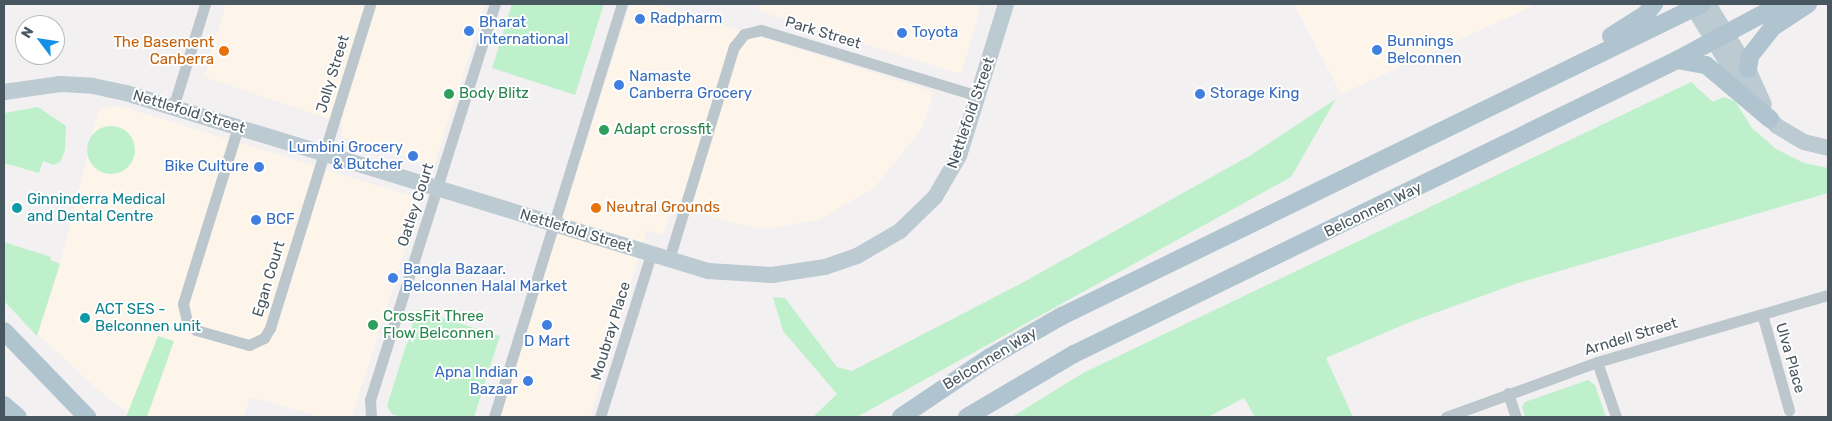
<!DOCTYPE html>
<html>
<head>
<meta charset="utf-8">
<style>
	body { margin:0 }
	#map { position:relative; width:1832px; height:421px; overflow:hidden; background:#f3f0f1; font-family:Rubik,sans-serif }
	div>[style] { position:absolute }
	.commercial>* { inset:0; background:#fdf5ea }
	.green>* { inset:0; background:#bef1cb }
	.round { border-radius:50% }
	.street>* { height:11px; margin:-5.5px; padding:0 5.5px; transform-origin:5.5px; border-radius:5.5px; background:#bcc7cd }
	.secondary>* { height:16px; margin:-8px; padding:0 8px; transform-origin:8px; border-radius:8px; background:#bccad2 }
	.primary>* { height:18px; margin:-9px; padding:0 9px; transform-origin:9px; border-radius:9px; background:#b0c4d0 }
	.dots>* { width:14px; height:14px; translate:-50% -50%; box-sizing:border-box; border:2px solid #fff; border-radius:50% }
	span { translate:-50% -50%; white-space:nowrap; text-align:center; line-height:1.15; -webkit-text-stroke:4px #fff; paint-order:stroke }
	.shop-label { font-size:15px; color:#366cbe }
	.left { translate:0 -50%; text-align:left }
	.right { translate:-100% -50%; text-align:right }
	.street-label { font-size:15px; color:#48575f }
	.food-label { font-size:15px; color:#c56008 }
	.leisure-label { font-size:15px; color:#27864d }
	.culture-label { font-size:15px; color:#0d838f }
	.frame { position:absolute; inset:0; border:5px solid #48575f; pointer-events:none }
	.north { position:absolute; left:15px; top:15px; width:50px; height:50px; box-sizing:border-box; background:#fff; border:1px solid #b6bcbf; border-radius:50%; rotate:301deg; font-size:14px; font-weight:700; line-height:20px; text-align:center; color:#48575f }
	.north::after { content:''; display:block; margin:auto; width:18px; height:22px; background:#1590e9; clip-path:polygon(50% 0,100% 100%,50% 72%,0 100%) }
</style>
</head>
<body>
<div id="map">
	<div class="commercial">
		<i style="clip-path:polygon(226px 4px,485px 4px,434px 166px,342px 137px,342px 123px,204px 77px)"></i>
		<i style="clip-path:polygon(630px 4px,656px 4px,934px 92px,921px 130px,873px 189px,818px 220px,763px 229px,728px 222px,673px 204px,663px 235px,647px 230px,590px 417px,499px 417px)"></i>
		<i style="clip-path:polygon(760px 4px,979px 4px,979px 13px,961px 74px,758px 11px)"></i>
		<i style="clip-path:polygon(1294px 4px,1529px 4px,1531px 7px,1341px 94px)"></i>
		<i style="clip-path:polygon(120px 106px,421px 199px,352px 417px,321px 417px,251px 397px,243px 417px,134px 417px,98px 390px,38px 334px,61px 260px,99px 109px)"></i>
	</div>
	<div class="green">
		<i style="clip-path:polygon(512px 4px,604px 4px,575px 95px,492px 68px)"></i>
		<i style="clip-path:polygon(1691px 82px,1713px 102px,1723px 97px,1735px 101px,1752px 128px,1776px 149px,1804px 163px,1828px 168px,1828px 193px,1518px 283px,1410px 322px,1326px 358px,1353px 417px,1255px 417px,1244px 398px,1208px 417px,1012px 417px,1083px 373px)"></i>
		<i style="clip-path:polygon(1336px 99px,1291px 177px,857px 417px,813px 417px,837px 394px,783px 331px,773px 297px,785px 298px,837px 367px,852px 371px,1020px 284px,1251px 155px)"></i>
		<i style="clip-path:polygon(38px 107px,66px 126px,65px 150px,60px 162px,54px 165px,43px 161px,39px 173px,4px 163px,4px 113px)"></i>
		<i class="round" style="left:87px;top:126px;width:48px;height:48px"></i>
		<i style="clip-path:polygon(4px 242px,51px 257px,50px 260px,60px 264px,37px 336px,4px 301px)"></i>
		<i style="clip-path:polygon(417px 310px,500px 336px,474px 417px,401px 417px,392px 414px,387px 406px)"></i>
		<i style="clip-path:polygon(158px 336px,174px 341px,147px 417px,126px 417px)"></i>
		<i style="clip-path:polygon(1588px 380px,1595px 385px,1606px 417px,1525px 417px,1522px 407px,1525px 402px)"></i>
	</div>
	<div class="street">
		<i style="left:173px;top:108px;width:109px;rotate:-72.9deg"></i>
		<i style="left:238px;top:127px;width:185px;rotate:107.3deg"></i>
		<i style="left:183px;top:304px;width:18px;rotate:77deg"></i>
		<i style="left:187px;top:322px;width:12px;rotate:42deg"></i>
		<i style="left:196px;top:330px;width:55px;rotate:15.8deg"></i>
		<i style="left:249px;top:345px;width:17px;rotate:-25deg"></i>
		<i style="left:264px;top:338px;width:12px;rotate:-59deg"></i>
		<i style="left:270px;top:328px;width:339px;rotate:-72.8deg"></i>
		<i style="left:669px;top:259px;width:222px;rotate:-73deg"></i>
		<i style="left:734px;top:47px;width:16px;rotate:-52deg"></i>
		<i style="left:744px;top:34px;width:17px;rotate:-13deg"></i>
		<i style="left:761px;top:30px;width:227px;rotate:16.9deg"></i>
		<i style="left:1762px;top:314px;width:100px;rotate:74.3deg"></i>
		<i style="left:1597px;top:362px;width:58px;rotate:70.9deg"></i>
		<i style="left:1508px;top:393px;width:25px;rotate:72deg"></i>
		<i style="left:371px;top:417px;width:17px;rotate:-93deg"></i>
		<i style="left:370px;top:400px;width:415px;rotate:-72.5deg"></i>
		<i style="left:494px;top:417px;width:432px;rotate:-72.8deg"></i>
		<i style="left:600px;top:417px;width:171px;rotate:-72.6deg"></i>
		<i style="left:1446px;top:417px;width:161px;rotate:-20deg"></i>
		<i style="left:1597px;top:362px;width:241px;rotate:-16.2deg"></i>
	</div>
	<div class="secondary">
		<i style="left:1691px;top:4px;width:110px;rotate:58.3deg"></i>
		<i style="left:1749px;top:98px;width:40px;rotate:45deg"></i>
		<i style="left:1777px;top:126px;width:31px;rotate:31deg"></i>
		<i style="left:1804px;top:142px;width:25px;rotate:14deg"></i>
		<i style="left:1708px;top:4px;width:76px;rotate:58.4deg"></i>
		<i style="left:1748px;top:69px;width:39px;rotate:66deg"></i>
		<i style="left:4px;top:92px;width:57px;rotate:-8.1deg"></i>
		<i style="left:60px;top:84px;width:33px;rotate:3deg"></i>
		<i style="left:93px;top:86px;width:34px;rotate:12deg"></i>
		<i style="left:126px;top:93px;width:609px;rotate:17.01deg"></i>
		<i style="left:708px;top:271px;width:64px;rotate:3.6deg"></i>
		<i style="left:772px;top:275px;width:54px;rotate:-8.6deg"></i>
		<i style="left:825px;top:267px;width:34px;rotate:-19deg"></i>
		<i style="left:857px;top:256px;width:50px;rotate:-30.2deg"></i>
		<i style="left:900px;top:231px;width:49px;rotate:-44.2deg"></i>
		<i style="left:935px;top:197px;width:48px;rotate:-59.7deg"></i>
		<i style="left:959px;top:156px;width:159px;rotate:-72.8deg"></i>
	</div>
	<div class="primary">
		<i style="left:1611px;top:36px;width:41px;rotate:-32.2deg"></i>
		<i style="left:1646px;top:14px;width:13px;rotate:-51deg"></i>
		<i style="left:1677px;top:60px;width:29px;rotate:10deg"></i>
		<i style="left:1706px;top:65px;width:84px;rotate:40.2deg"></i>
		<i style="left:1748px;top:69px;width:13px;rotate:-81deg"></i>
		<i style="left:1750px;top:56px;width:37px;rotate:-52deg"></i>
		<i style="left:1773px;top:27px;width:42px;rotate:-33.3deg"></i>
		<i style="left:4px;top:331px;width:120px;rotate:46deg"></i>
		<i style="left:4px;top:405px;width:18px;rotate:41deg"></i>
		<i style="left:901px;top:417px;width:107px;rotate:-34deg"></i>
		<i style="left:990px;top:357px;width:83px;rotate:-29.7deg"></i>
		<i style="left:1062px;top:316px;width:712px;rotate:-25.99deg"></i>
		<i style="left:967px;top:417px;width:124px;rotate:-30.5deg"></i>
		<i style="left:1074px;top:354px;width:671px;rotate:-25.99deg"></i>
		<i style="left:1677px;top:60px;width:118px;rotate:-28.3deg"></i>
	</div>
	<div class="dots">
		<i style="left:640px;top:19px;background:#3f7fe0"></i>
		<i style="left:469px;top:31px;background:#3f7fe0"></i>
		<i style="left:902px;top:33px;background:#3f7fe0"></i>
		<i style="left:1377px;top:50px;background:#3f7fe0"></i>
		<i style="left:224px;top:51px;background:#e8710a"></i>
		<i style="left:619px;top:85px;background:#3f7fe0"></i>
		<i style="left:449px;top:94px;background:#2e9e5b"></i>
		<i style="left:1200px;top:94px;background:#3f7fe0"></i>
		<i style="left:604px;top:130px;background:#2e9e5b"></i>
		<i style="left:413px;top:156px;background:#3f7fe0"></i>
		<i style="left:259px;top:167px;background:#3f7fe0"></i>
		<i style="left:17px;top:208px;background:#0f9aa8"></i>
		<i style="left:596px;top:208px;background:#e8710a"></i>
		<i style="left:256px;top:220px;background:#3f7fe0"></i>
		<i style="left:393px;top:278px;background:#3f7fe0"></i>
		<i style="left:85px;top:318px;background:#0f9aa8"></i>
		<i style="left:373px;top:325px;background:#2e9e5b"></i>
		<i style="left:547px;top:325px;background:#3f7fe0"></i>
		<i style="left:528px;top:381px;background:#3f7fe0"></i>
	</div>
	<div class="shop-label">
		<span class="left" style="left:650px;top:19px">Radpharm</span>
		<span class="left" style="left:479px;top:31px">Bharat<br>International</span>
		<span class="left" style="left:912px;top:33px">Toyota</span>
		<span class="left" style="left:1387px;top:50px">Bunnings<br>Belconnen</span>
		<span class="left" style="left:629px;top:85px">Namaste<br>Canberra Grocery</span>
		<span class="left" style="left:1210px;top:94px">Storage King</span>
		<span class="right" style="left:403px;top:156px">Lumbini Grocery<br>&amp; Butcher</span>
		<span class="right" style="left:249px;top:167px">Bike Culture</span>
		<span class="left" style="left:266px;top:220px">BCF</span>
		<span class="left" style="left:403px;top:278px">Bangla Bazaar.<br>Belconnen Halal Market</span>
		<span style="left:547px;top:342px">D Mart</span>
		<span class="right" style="left:518px;top:381px">Apna Indian<br>Bazaar</span>
	</div>
	<div class="street-label">
		<span style="left:823px;top:33px;rotate:17deg">Park Street</span>
		<span style="left:333px;top:74px;rotate:-73deg">Jolly Street</span>
		<span style="left:189px;top:112px;rotate:17deg">Nettlefold Street</span>
		<span style="left:971px;top:113px;rotate:-71deg">Nettlefold Street</span>
		<span style="left:416px;top:205px;rotate:-72deg">Oatley Court</span>
		<span style="left:1373px;top:210px;rotate:-26deg">Belconnen Way</span>
		<span style="left:576px;top:231px;rotate:17deg">Nettlefold Street</span>
		<span style="left:269px;top:279px;rotate:-73deg">Egan Court</span>
		<span style="left:611px;top:331px;rotate:-73deg">Moubray Place</span>
		<span style="left:1631px;top:337px;rotate:-17deg">Arndell Street</span>
		<span style="left:1790px;top:358px;rotate:74deg">Ulva Place</span>
		<span style="left:990px;top:359px;rotate:-31deg">Belconnen Way</span>
	</div>
	<div class="food-label">
		<span class="right" style="left:214px;top:51px">The Basement<br>Canberra</span>
		<span class="left" style="left:606px;top:208px">Neutral Grounds</span>
	</div>
	<div class="leisure-label">
		<span class="left" style="left:459px;top:94px">Body Blitz</span>
		<span class="left" style="left:614px;top:130px">Adapt crossfit</span>
		<span class="left" style="left:383px;top:325px">CrossFit Three<br>Flow Belconnen</span>
	</div>
	<div class="culture-label">
		<span class="left" style="left:27px;top:208px">Ginninderra Medical<br>and Dental Centre</span>
		<span class="left" style="left:95px;top:318px">ACT SES -<br>Belconnen unit</span>
	</div>
	<div class="frame"></div>
	<div class="north">N</div>
</div>
</body>
</html>
